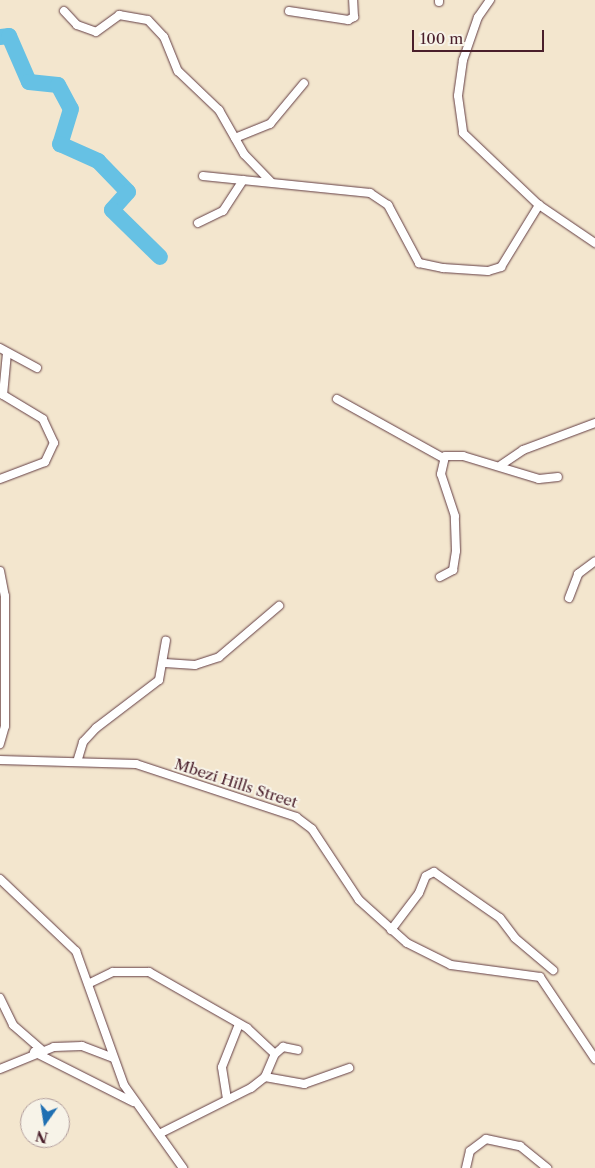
<!DOCTYPE html>
<html>
<head>
<meta charset="utf-8">
<style>
	body { margin:0 }
	#map { position:relative; width:595px; height:1168px; overflow:hidden; background:#f3e6ce; font-family:"Libre Caslon Text",serif }
	div>[style] { position:absolute }
	.river>* { height:16px; margin:-8px; padding:0 8px; transform-origin:8px; border-radius:8px; background:#66c1e4 }
	.roads { filter:drop-shadow(0 0 1px #633d43) drop-shadow(0 0 1px #633d43) }
	.minor>* { height:8px; margin:-4px; padding:0 4px; transform-origin:4px; border-radius:4px; background:#fff }
	span { translate:-50% -50%; white-space:nowrap; text-align:center; line-height:1.15; -webkit-text-stroke:4px #f7f3e8; paint-order:stroke }
	.street-label { font-size:15px; color:#4a1f2b }
	.north { position:absolute; left:20px; top:1098px; width:50px; height:50px; box-sizing:border-box; background:#f7f3e8; border:1px solid #b29e9c; border-radius:50%; rotate:193deg; font-size:14px; font-weight:700; line-height:20px; text-align:center; color:#4a1f2b }
	.north::after { content:''; display:block; margin:auto; width:18px; height:22px; background:#1f6fb2; clip-path:polygon(50% 0,100% 100%,50% 72%,0 100%) }
	.scale { position:absolute; left:412px; top:30px; width:132px; height:22px; box-sizing:border-box; border:2px solid #4a1f2b; border-top:0; padding-left:6px; font-size:15px; line-height:18px; white-space:nowrap; color:#4a1f2b; -webkit-text-stroke:4px #f7f3e8; paint-order:stroke }
</style>
</head>
<body>
<div id="map">
	<div class="river">
		<i style="left:0;top:37px;width:9px;rotate:-6deg"></i>
		<i style="left:9px;top:36px;width:50px;rotate:66.5deg"></i>
		<i style="left:29px;top:82px;width:29px;rotate:6deg"></i>
		<i style="left:58px;top:85px;width:27px;rotate:62deg"></i>
		<i style="left:71px;top:109px;width:37px;rotate:107deg"></i>
		<i style="left:60px;top:144px;width:42px;rotate:24.1deg"></i>
		<i style="left:98px;top:161px;width:43px;rotate:45.9deg"></i>
		<i style="left:128px;top:192px;width:24px;rotate:132deg"></i>
		<i style="left:112px;top:210px;width:67px;rotate:44.4deg"></i>
	</div>
	<div class="roads">
		<div class="minor">
			<i style="left:439px;top:0;width:2px;rotate:90deg"></i>
			<i style="left:490px;top:0;width:21px;rotate:125deg"></i>
			<i style="left:478px;top:17px;width:46px;rotate:109.2deg"></i>
			<i style="left:463px;top:60px;width:36px;rotate:98deg"></i>
			<i style="left:458px;top:96px;width:37px;rotate:82deg"></i>
			<i style="left:463px;top:133px;width:105px;rotate:43.5deg"></i>
			<i style="left:539px;top:205px;width:68px;rotate:34.2deg"></i>
			<i style="left:64px;top:11px;width:19px;rotate:47deg"></i>
			<i style="left:77px;top:25px;width:20px;rotate:20deg"></i>
			<i style="left:96px;top:32px;width:29px;rotate:-36deg"></i>
			<i style="left:119px;top:15px;width:29px;rotate:10deg"></i>
			<i style="left:148px;top:20px;width:23px;rotate:47deg"></i>
			<i style="left:164px;top:37px;width:37px;rotate:68deg"></i>
			<i style="left:178px;top:71px;width:57px;rotate:43.6deg"></i>
			<i style="left:219px;top:110px;width:51px;rotate:60.4deg"></i>
			<i style="left:244px;top:154px;width:39px;rotate:46deg"></i>
			<i style="left:289px;top:11px;width:60px;rotate:8.7deg"></i>
			<i style="left:348px;top:20px;width:7px;rotate:-27deg"></i>
			<i style="left:354px;top:17px;width:17px;rotate:-93deg"></i>
			<i style="left:235px;top:138px;width:38px;rotate:-22deg"></i>
			<i style="left:270px;top:124px;width:53px;rotate:-50.3deg"></i>
			<i style="left:203px;top:176px;width:168px;rotate:5.8deg"></i>
			<i style="left:370px;top:193px;width:22px;rotate:34deg"></i>
			<i style="left:388px;top:205px;width:66px;rotate:61.9deg"></i>
			<i style="left:419px;top:263px;width:25px;rotate:12deg"></i>
			<i style="left:443px;top:268px;width:45px;rotate:3.8deg"></i>
			<i style="left:488px;top:271px;width:14px;rotate:-17deg"></i>
			<i style="left:501px;top:267px;width:73px;rotate:-58.5deg"></i>
			<i style="left:198px;top:223px;width:28px;rotate:-26deg"></i>
			<i style="left:223px;top:211px;width:37px;rotate:-57deg"></i>
			<i style="left:0;top:348px;width:42px;rotate:28.4deg"></i>
			<i style="left:337px;top:399px;width:121px;rotate:29.1deg"></i>
			<i style="left:501px;top:465px;width:27px;rotate:-34deg"></i>
			<i style="left:523px;top:450px;width:77px;rotate:-20.6deg"></i>
			<i style="left:0;top:479px;width:48px;rotate:-20.7deg"></i>
			<i style="left:45px;top:462px;width:21px;rotate:-65deg"></i>
			<i style="left:54px;top:443px;width:26px;rotate:-115deg"></i>
			<i style="left:43px;top:419px;width:47px;rotate:-149deg"></i>
			<i style="left:3px;top:395px;width:42px;rotate:-84.6deg"></i>
			<i style="left:0;top:571px;width:25px;rotate:79deg"></i>
			<i style="left:5px;top:596px;width:130px;rotate:90deg"></i>
			<i style="left:5px;top:726px;width:19px;rotate:106deg"></i>
			<i style="left:440px;top:577px;width:15px;rotate:-28deg"></i>
			<i style="left:453px;top:570px;width:19px;rotate:-81deg"></i>
			<i style="left:456px;top:551px;width:35px;rotate:-92deg"></i>
			<i style="left:455px;top:516px;width:44px;rotate:-108.4deg"></i>
			<i style="left:441px;top:474px;width:18px;rotate:-77deg"></i>
			<i style="left:445px;top:456px;width:18px"></i>
			<i style="left:463px;top:456px;width:79px;rotate:16.8deg"></i>
			<i style="left:539px;top:479px;width:19px;rotate:-6deg"></i>
			<i style="left:569px;top:598px;width:26px;rotate:-69deg"></i>
			<i style="left:578px;top:574px;width:21px;rotate:-37deg"></i>
			<i style="left:165px;top:663px;width:30px;rotate:4deg"></i>
			<i style="left:195px;top:665px;width:25px;rotate:-18deg"></i>
			<i style="left:219px;top:657px;width:79px;rotate:-40.4deg"></i>
			<i style="left:0;top:760px;width:136px;rotate:1.7deg"></i>
			<i style="left:136px;top:764px;width:169px;rotate:18.3deg"></i>
			<i style="left:296px;top:817px;width:20px;rotate:37deg"></i>
			<i style="left:312px;top:829px;width:85px;rotate:56.5deg"></i>
			<i style="left:359px;top:900px;width:64px;rotate:41.9deg"></i>
			<i style="left:407px;top:943px;width:49px;rotate:26.6deg"></i>
			<i style="left:451px;top:965px;width:90px;rotate:7.7deg"></i>
			<i style="left:540px;top:977px;width:99px;rotate:56.1deg"></i>
			<i style="left:77px;top:762px;width:21px;rotate:-73deg"></i>
			<i style="left:83px;top:742px;width:19px;rotate:-47deg"></i>
			<i style="left:96px;top:728px;width:79px;rotate:-37.3deg"></i>
			<i style="left:159px;top:680px;width:40px;rotate:-80deg"></i>
			<i style="left:0;top:879px;width:105px;rotate:43.5deg"></i>
			<i style="left:76px;top:951px;width:142px;rotate:70.3deg"></i>
			<i style="left:124px;top:1085px;width:102px;rotate:54.6deg"></i>
			<i style="left:391px;top:930px;width:46px;rotate:-52.9deg"></i>
			<i style="left:419px;top:893px;width:18px;rotate:-68deg"></i>
			<i style="left:426px;top:876px;width:9px;rotate:-27deg"></i>
			<i style="left:434px;top:872px;width:80px;rotate:34.9deg"></i>
			<i style="left:500px;top:918px;width:25px;rotate:53deg"></i>
			<i style="left:515px;top:938px;width:50px;rotate:40.1deg"></i>
			<i style="left:90px;top:983px;width:25px;rotate:-26deg"></i>
			<i style="left:113px;top:972px;width:36px"></i>
			<i style="left:149px;top:972px;width:113px;rotate:29.7deg"></i>
			<i style="left:247px;top:1028px;width:38px;rotate:43deg"></i>
			<i style="left:0;top:998px;width:30px;rotate:64deg"></i>
			<i style="left:13px;top:1025px;width:37px;rotate:41deg"></i>
			<i style="left:34px;top:1052px;width:111px;rotate:26.8deg"></i>
			<i style="left:0;top:1069px;width:58px;rotate:-22.2deg"></i>
			<i style="left:54px;top:1047px;width:28px;rotate:-2deg"></i>
			<i style="left:82px;top:1046px;width:33px;rotate:21deg"></i>
			<i style="left:265px;top:1077px;width:40px;rotate:10deg"></i>
			<i style="left:304px;top:1084px;width:48px;rotate:-19.6deg"></i>
			<i style="left:227px;top:1099px;width:32px;rotate:-99deg"></i>
			<i style="left:222px;top:1067px;width:46px;rotate:-68.4deg"></i>
			<i style="left:161px;top:1133px;width:101px;rotate:-26.6deg"></i>
			<i style="left:251px;top:1088px;width:18px;rotate:-38deg"></i>
			<i style="left:265px;top:1077px;width:25px;rotate:-67deg"></i>
			<i style="left:275px;top:1054px;width:11px;rotate:-41deg"></i>
			<i style="left:283px;top:1047px;width:15px;rotate:11deg"></i>
			<i style="left:466px;top:1168px;width:17px;rotate:-77deg"></i>
			<i style="left:470px;top:1151px;width:20px;rotate:-37deg"></i>
			<i style="left:486px;top:1139px;width:35px;rotate:12deg"></i>
			<i style="left:520px;top:1146px;width:35px;rotate:39deg"></i>
		</div>
	</div>
	<div class="street-label">
		<span style="left:236px;top:783px;rotate:18deg">Mbezi Hills Street</span>
	</div>
	<div class="north">N</div>
	<div class="scale">100 m</div>
</div>
</body>
</html>
